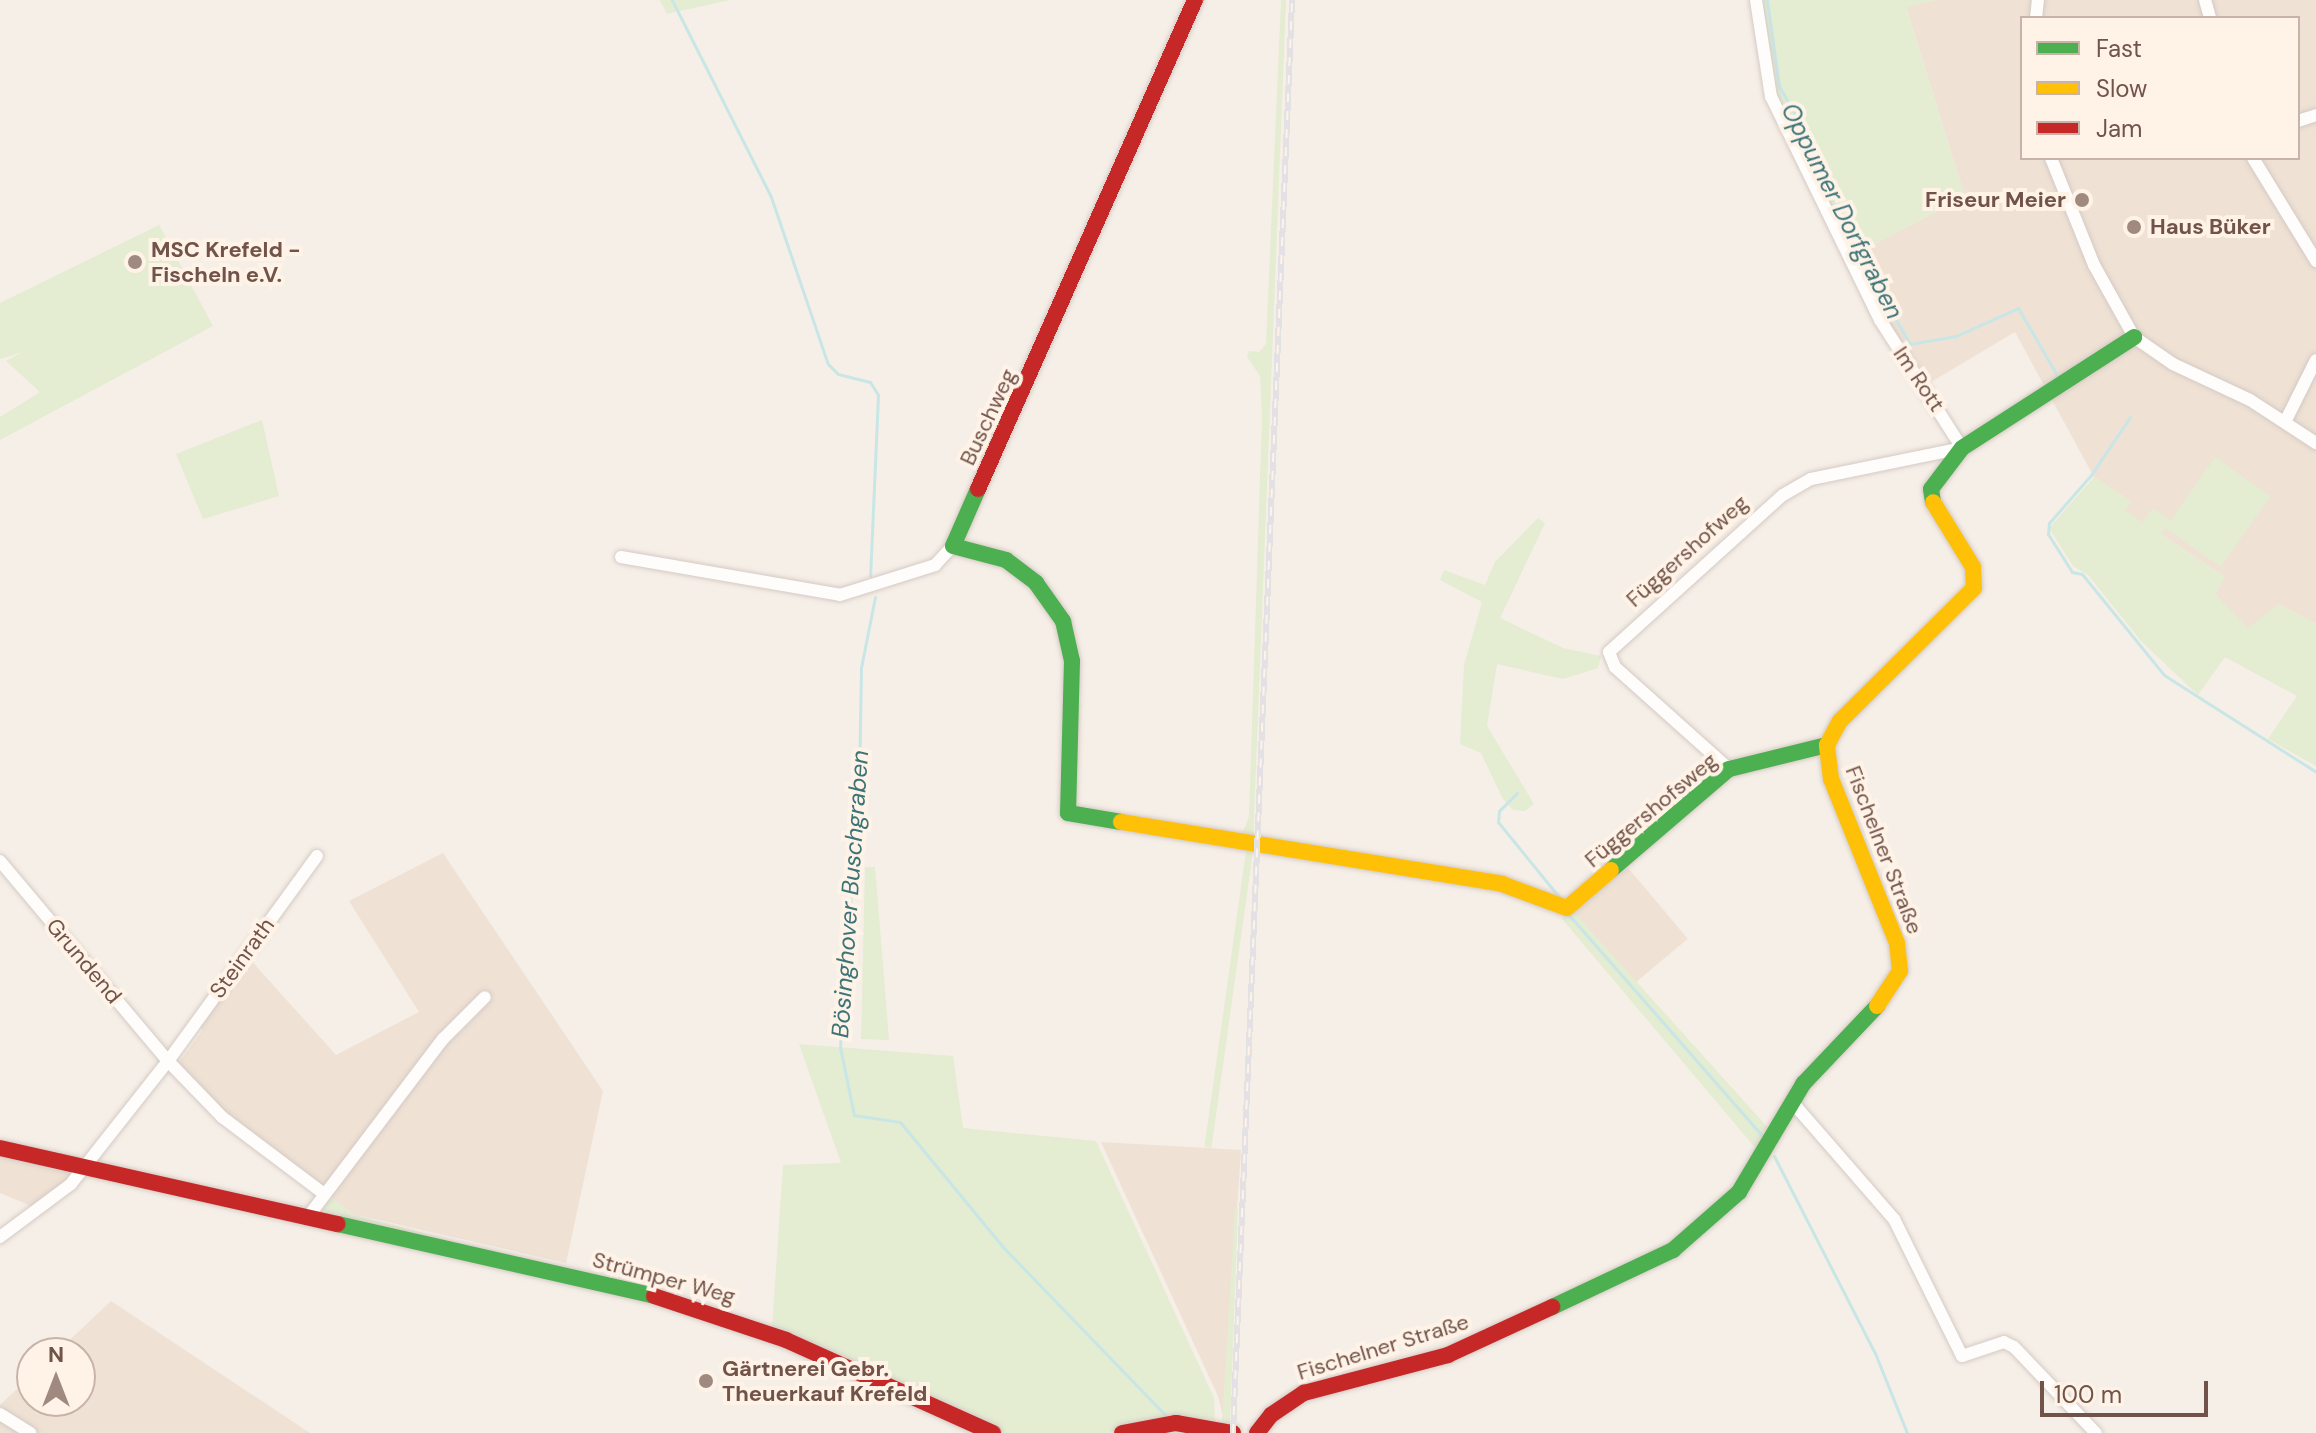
<!DOCTYPE html>
<html>
<head>
<meta charset="utf-8">
<style>
	body { margin:0 }
	#map { position:relative; width:2316px; height:1433px; overflow:hidden; background:#f6efe7; font-family:"DM Sans",sans-serif }
	div>[style] { position:absolute }
	.residential>* { inset:0; background:#efe1d4; transform-origin:0 0 }
	.green>* { inset:0; background:#e4ecd2; transform-origin:0 0 }
	.stream>* { height:3px; margin:-1.5px; padding:0 1.5px; transform-origin:1.5px; border-radius:1.5px; background:#c9e6e6 }
	.roads { filter:drop-shadow(0 0 2px #d4cac5) drop-shadow(0 0 2px #d4cac5) }
	.street>* { height:12px; margin:-6px; padding:0 6px; transform-origin:6px; border-radius:6px; background:#fefdfb }
	.fast>* { height:16px; margin:-8px; padding:0 8px; transform-origin:8px; border-radius:8px; background:#4caf50 }
	.slow>* { height:16px; margin:-8px; padding:0 8px; transform-origin:8px; border-radius:8px; background:#ffc107 }
	.jam>* { height:16px; margin:-8px; padding:0 8px; transform-origin:8px; border-radius:8px; background:#c62828 }
	.rail>* { height:6px; margin-top:-3px; transform-origin:0; background:repeating-linear-gradient(90deg,#fff3e7 0 9px,#e3e1e3 0 18px); box-sizing:border-box; border-block:2px solid #e3e1e3 }
	.dots>* { width:22px; height:22px; translate:-50% -50%; box-sizing:border-box; border:4px solid #fff3e7; border-radius:50% }
	span { translate:-50% -50%; white-space:nowrap; text-align:center; line-height:1.15; -webkit-text-stroke:8px #fff3e7; paint-order:stroke }
	.poi-label { font-size:22px; color:#725349; font-weight:700 }
	.right { translate:-100% -50%; text-align:right }
	.left { translate:0 -50%; text-align:left }
	.street-label { font-size:22px; color:#725349 }
	.water-label { font-size:24px; color:#3c7478; font-style:italic }
	.legend { position:absolute; left:2020px; top:16px; width:280px; height:144px; box-sizing:border-box; background:#fff3e7; border:2px solid #c7b3a8; margin:0; padding:10px 14px; list-style:none; font-size:24px; color:#725349 }
	.legend li { display:flex; align-items:center; gap:16px; height:40px }
	.legend b { width:40px; border:2px solid #c7b3a8 }
	.north { position:absolute; left:16px; top:1337px; width:80px; height:80px; box-sizing:border-box; background:#fff3e7; border:2px solid #c7b3a8; border-radius:50%; rotate:0deg; font-size:22px; font-weight:700; line-height:32px; text-align:center; color:#725349 }
	.north::after { content:''; display:block; margin:auto; width:28px; height:36px; background:#a08a80; clip-path:polygon(50% 0,100% 100%,50% 72%,0 100%) }
	.scale { position:absolute; left:2040px; top:1381px; width:168px; height:36px; box-sizing:border-box; border:4px solid #725349; border-top:0; padding-left:10px; font-size:24px; line-height:28px; white-space:nowrap; color:#725349; -webkit-text-stroke:6px #fff3e7; paint-order:stroke }
</style>
</head>
<body>
<div id="map">
	<div class="residential">
		<i style="clip-path:polygon(evenodd,1934px 0,2316px 0,2316px 624px,2279px 604px,2248px 629px,2215px 594px,2225px 577px,2161px 534px,2170px 520px,2142px 523px,2125px 510px,2131px 501px,2094px 477px,2015px 332px,1931px 382px,1884px 318px,1851px 256px,1965px 197px,1906px 7px,1934px 0,2022px 18px,2298px 18px,2298px 158px,2022px 158px,2022px 18px)"></i>
		<i style="clip-path:polygon(443px 853px,603px 1091px,566px 1263px,353px 1214px,224px 1115px,177px 1065px,203px 1030px,197px 1025px,248px 957px,336px 1055px,419px 1012px,349px 901px)"></i>
		<i style="left:1624px;top:863px;width:99px;height:70px;rotate:50deg"></i>
		<i style="clip-path:polygon(1101px 1142px,1241px 1150px,1223px 1416px,1218px 1396px)"></i>
		<i style="clip-path:polygon(0 1153px,71px 1170px,74px 1174px,34px 1207px,0 1193px)"></i>
		<i style="clip-path:polygon(111px 1301px,310px 1433px,0 1433px,0 1405px,32px 1375px,32px 1401px,80px 1401px,80px 1353px,56px 1353px)"></i>
	</div>
	<div class="green">
		<i style="clip-path:polygon(660px 0,730px 0,667px 14px)"></i>
		<i style="clip-path:polygon(1281px 0,1286px 0,1253px 843px,1239px 841px,1249px 817px,1262px 417px,1260px 376px,1247px 357px,1249px 351px,1259px 352px,1266px 344px)"></i>
		<i style="clip-path:polygon(1762px 0,1934px 0,1906px 8px,1965px 197px,1851px 256px,1776px 94px)"></i>
		<i style="clip-path:polygon(159px 225px,213px 326px,0 440px,0 417px,40px 392px,6px 361px,22px 352px,0 359px,0 303px)"></i>
		<i style="clip-path:polygon(262px 420px,279px 496px,203px 519px,176px 454px)"></i>
		<i style="left:2215px;top:457px;width:68px;height:87px;rotate:35deg"></i>
		<i style="clip-path:polygon(2094px 477px,2131px 501px,2125px 510px,2142px 522px,2153px 508px,2170px 520px,2161px 534px,2225px 577px,2215px 594px,2248px 628px,2279px 604px,2316px 624px,2316px 766px,2268px 739px,2297px 696px,2225px 657px,2198px 695px,2141px 641px,2088px 575px,2073px 566px,2049px 528px)"></i>
		<i style="clip-path:polygon(1538px 518px,1545px 523px,1500px 618px,1563px 648px,1601px 656px,1598px 668px,1563px 679px,1497px 664px,1487px 726px,1534px 804px,1525px 811px,1513px 810px,1503px 799px,1481px 753px,1460px 744px,1464px 665px,1482px 602px,1440px 580px,1444px 570px,1485px 585px,1495px 562px)"></i>
		<i style="left:1246px;top:851px;width:7px;height:299px;rotate:8deg"></i>
		<i style="clip-path:polygon(865px 867px,875px 867px,889px 1040px,861px 1039px)"></i>
		<i style="clip-path:polygon(1572px 910px,1770px 1130px,1758px 1151px,1562px 919px)"></i>
		<i style="clip-path:polygon(799px 1044px,953px 1056px,963px 1128px,1096px 1141px,1214px 1398px,1215px 1421px,1176px 1417px,1107px 1433px,1000px 1433px,772px 1329px,783px 1165px,841px 1163px)"></i>
		<i style="clip-path:polygon(328px 1195px,353px 1214px,460px 1243px,331px 1219px,323px 1209px)"></i>
		<i style="clip-path:polygon(1235px 1208px,1238px 1208px,1230px 1425px,1222px 1423px)"></i>
	</div>
	<div class="stream">
		<i style="left:672px;top:0;width:220px;rotate:63.3deg"></i>
		<i style="left:771px;top:197px;width:176px;rotate:71.2deg"></i>
		<i style="left:828px;top:364px;width:14px;rotate:45deg"></i>
		<i style="left:838px;top:374px;width:33px;rotate:14deg"></i>
		<i style="left:870px;top:382px;width:15px;rotate:58deg"></i>
		<i style="left:878px;top:395px;width:181px;rotate:92.5deg"></i>
		<i style="left:1767px;top:0;width:87px;rotate:82.1deg"></i>
		<i style="left:1779px;top:86px;width:83px;rotate:60.3deg"></i>
		<i style="left:1820px;top:158px;width:102px;rotate:68.2deg"></i>
		<i style="left:1858px;top:253px;width:105px;rotate:60.3deg"></i>
		<i style="left:1910px;top:344px;width:47px;rotate:-9.9deg"></i>
		<i style="left:1956px;top:336px;width:68px;rotate:-24.3deg"></i>
		<i style="left:2018px;top:308px;width:80px;rotate:59.9deg"></i>
		<i style="left:2130px;top:417px;width:70px;rotate:123.9deg"></i>
		<i style="left:2091px;top:475px;width:64px;rotate:131.2deg"></i>
		<i style="left:2049px;top:523px;width:11px;rotate:95deg"></i>
		<i style="left:2048px;top:534px;width:45px;rotate:57.7deg"></i>
		<i style="left:2072px;top:572px;width:10px;rotate:11deg"></i>
		<i style="left:2082px;top:574px;width:130px;rotate:50.9deg"></i>
		<i style="left:2164px;top:675px;width:180px;rotate:32.5deg"></i>
		<i style="left:875px;top:597px;width:72px;rotate:101.2deg"></i>
		<i style="left:861px;top:668px;width:114px;rotate:91deg"></i>
		<i style="left:859px;top:782px;width:266px;rotate:94.1deg"></i>
		<i style="left:840px;top:1047px;width:69px;rotate:78.4deg"></i>
		<i style="left:854px;top:1115px;width:47px;rotate:8.7deg"></i>
		<i style="left:900px;top:1122px;width:162px;rotate:50.5deg"></i>
		<i style="left:1003px;top:1247px;width:236px;rotate:46deg"></i>
		<i style="left:1517px;top:793px;width:25px;rotate:135deg"></i>
		<i style="left:1499px;top:811px;width:11px;rotate:95deg"></i>
		<i style="left:1498px;top:822px;width:98px;rotate:50.8deg"></i>
		<i style="left:1569px;top:915px;width:296px;rotate:48.8deg"></i>
		<i style="left:1774px;top:1156px;width:221px;rotate:62.9deg"></i>
		<i style="left:1875px;top:1353px;width:86px;rotate:68.2deg"></i>
	</div>
	<div class="roads">
		<div class="street">
			<i style="left:2205px;top:0;width:19px;rotate:74deg"></i>
			<i style="left:2036px;top:18px;width:18px;rotate:-84deg"></i>
			<i style="left:2298px;top:121px;width:19px;rotate:-18deg"></i>
			<i style="left:2051px;top:158px;width:115px;rotate:68.1deg"></i>
			<i style="left:2094px;top:265px;width:82px;rotate:60.9deg"></i>
			<i style="left:2134px;top:337px;width:47px;rotate:34.7deg"></i>
			<i style="left:2173px;top:364px;width:85px;rotate:25.1deg"></i>
			<i style="left:2250px;top:400px;width:79px;rotate:33.1deg"></i>
			<i style="left:2253px;top:158px;width:121px;rotate:58.5deg"></i>
			<i style="left:2285px;top:422px;width:69px;rotate:-63.4deg"></i>
			<i style="left:621px;top:557px;width:222px;rotate:9.8deg"></i>
			<i style="left:840px;top:595px;width:100px;rotate:-17.5deg"></i>
			<i style="left:935px;top:565px;width:26px;rotate:-47deg"></i>
			<i style="left:1729px;top:769px;width:153px;rotate:-138.2deg"></i>
			<i style="left:1615px;top:667px;width:16px;rotate:-112deg"></i>
			<i style="left:1609px;top:652px;width:234px;rotate:-42.1deg"></i>
			<i style="left:1783px;top:495px;width:32px;rotate:-30deg"></i>
			<i style="left:1811px;top:479px;width:154px;rotate:-11.6deg"></i>
			<i style="left:1962px;top:448px;width:152px;rotate:-122.6deg"></i>
			<i style="left:1880px;top:320px;width:248px;rotate:-116deg"></i>
			<i style="left:1771px;top:97px;width:98px;rotate:-98.8deg"></i>
			<i style="left:317px;top:856px;width:253px;rotate:126deg"></i>
			<i style="left:168px;top:1061px;width:78px;rotate:46deg"></i>
			<i style="left:222px;top:1117px;width:128px;rotate:37deg"></i>
			<i style="left:0;top:861px;width:261px;rotate:50deg"></i>
			<i style="left:168px;top:1061px;width:157px;rotate:128.3deg"></i>
			<i style="left:71px;top:1184px;width:89px;rotate:143.3deg"></i>
			<i style="left:1793px;top:1103px;width:154px;rotate:49deg"></i>
			<i style="left:1894px;top:1219px;width:153px;rotate:63.6deg"></i>
			<i style="left:1962px;top:1356px;width:44px;rotate:-18.4deg"></i>
			<i style="left:2004px;top:1342px;width:11px;rotate:27deg"></i>
			<i style="left:2014px;top:1347px;width:119px;rotate:46.4deg"></i>
			<i style="left:307px;top:1218px;width:225px;rotate:-52.8deg"></i>
			<i style="left:443px;top:1039px;width:59px;rotate:-45deg"></i>
			<i style="left:0;top:1414px;width:36px;rotate:32deg"></i>
		</div>
		<div class="fast">
			<i style="left:978px;top:489px;width:62px;rotate:113.7deg"></i>
			<i style="left:953px;top:546px;width:55px;rotate:14.8deg"></i>
			<i style="left:1006px;top:560px;width:38px;rotate:37deg"></i>
			<i style="left:1036px;top:583px;width:47px;rotate:54.6deg"></i>
			<i style="left:1063px;top:621px;width:41px;rotate:77.3deg"></i>
			<i style="left:1072px;top:661px;width:152px;rotate:91.5deg"></i>
			<i style="left:1068px;top:813px;width:54px;rotate:9.6deg"></i>
			<i style="left:1933px;top:502px;width:13px;rotate:-99deg"></i>
			<i style="left:1931px;top:489px;width:51px;rotate:-52.9deg"></i>
			<i style="left:1962px;top:448px;width:205px;rotate:-32.8deg"></i>
			<i style="left:1611px;top:870px;width:155px;rotate:-40.6deg"></i>
			<i style="left:1729px;top:769px;width:101px;rotate:-13.8deg"></i>
			<i style="left:338px;top:1224px;width:324px;rotate:12.8deg"></i>
			<i style="left:1552px;top:1307px;width:134px;rotate:-25.2deg"></i>
			<i style="left:1673px;top:1250px;width:88px;rotate:-41.3deg"></i>
			<i style="left:1739px;top:1192px;width:126px;rotate:-59.3deg"></i>
			<i style="left:1803px;top:1084px;width:108px;rotate:-46.5deg"></i>
		</div>
		<div class="slow">
			<i style="left:1121px;top:822px;width:386px;rotate:9.2deg"></i>
			<i style="left:1502px;top:884px;width:69px;rotate:20.3deg"></i>
			<i style="left:1567px;top:908px;width:58px;rotate:-40.8deg"></i>
			<i style="left:1877px;top:1006px;width:42px;rotate:-56.7deg"></i>
			<i style="left:1900px;top:971px;width:28px;rotate:-96deg"></i>
			<i style="left:1897px;top:943px;width:177px;rotate:-111.9deg"></i>
			<i style="left:1831px;top:779px;width:34px;rotate:-97deg"></i>
			<i style="left:1827px;top:745px;width:27px;rotate:-62deg"></i>
			<i style="left:1840px;top:721px;width:189px;rotate:-44.8deg"></i>
			<i style="left:1974px;top:588px;width:21px;rotate:-93deg"></i>
			<i style="left:1973px;top:567px;width:76px;rotate:-121.6deg"></i>
		</div>
		<div class="jam">
			<i style="left:978px;top:489px;width:535px;rotate:-66.07deg"></i>
			<i style="left:0;top:1148px;width:346px;rotate:12.7deg"></i>
			<i style="left:654px;top:1296px;width:139px;rotate:18.4deg"></i>
			<i style="left:786px;top:1340px;width:227px;rotate:24.2deg"></i>
			<i style="left:1122px;top:1433px;width:55px;rotate:-10.5deg"></i>
			<i style="left:1176px;top:1423px;width:58px;rotate:10deg"></i>
			<i style="left:1257px;top:1433px;width:23px;rotate:-52deg"></i>
			<i style="left:1271px;top:1415px;width:40px;rotate:-34deg"></i>
			<i style="left:1304px;top:1393px;width:149px;rotate:-14.8deg"></i>
			<i style="left:1448px;top:1355px;width:115px;rotate:-24.8deg"></i>
		</div>
	</div>
	<div class="rail">
		<i style="left:1233px;top:1433px;width:1434px;rotate:-87.64deg"></i>
	</div>
	<div class="dots">
		<i style="left:2082px;top:200px;background:#a08a80"></i>
		<i style="left:2134px;top:227px;background:#a08a80"></i>
		<i style="left:135px;top:262px;background:#a08a80"></i>
		<i style="left:706px;top:1381px;background:#a08a80"></i>
	</div>
	<div class="poi-label">
		<span class="right" style="left:2066px;top:200px">Friseur Meier</span>
		<span class="left" style="left:2150px;top:227px">Haus Büker</span>
		<span class="left" style="left:151px;top:262px">MSC Krefeld -<br>Fischeln e.V.</span>
		<span class="left" style="left:722px;top:1381px">Gärtnerei Gebr.<br>Theuerkauf Krefeld</span>
	</div>
	<div class="street-label">
		<span style="left:1919px;top:379px;rotate:56deg">Im Rott</span>
		<span style="left:988px;top:417px;rotate:-65deg">Buschweg</span>
		<span style="left:1687px;top:551px;rotate:-42deg">Függershofweg</span>
		<span style="left:1651px;top:810px;rotate:-40deg">Függershofsweg</span>
		<span style="left:1884px;top:850px;rotate:69deg">Fischelner Straße</span>
		<span style="left:242px;top:958px;rotate:-54deg">Steinrath</span>
		<span style="left:84px;top:961px;rotate:50deg">Grundend</span>
		<span style="left:664px;top:1278px;rotate:15deg">Strümper Weg</span>
		<span style="left:1383px;top:1347px;rotate:-17deg">Fischelner Straße</span>
	</div>
	<div class="water-label">
		<span style="left:1842px;top:211px;rotate:63deg">Oppumer Dorfgraben</span>
		<span style="left:850px;top:894px;rotate:-86deg">Bösinghover Buschgraben</span>
	</div>
	<ul class="legend">
	<li><b style="height:10px;background:#4caf50"></b>Fast</li>
	<li><b style="height:10px;background:#ffc107"></b>Slow</li>
	<li><b style="height:10px;background:#c62828"></b>Jam</li>
	</ul>
	<div class="north">N</div>
	<div class="scale">100 m</div>
</div>
</body>
</html>
